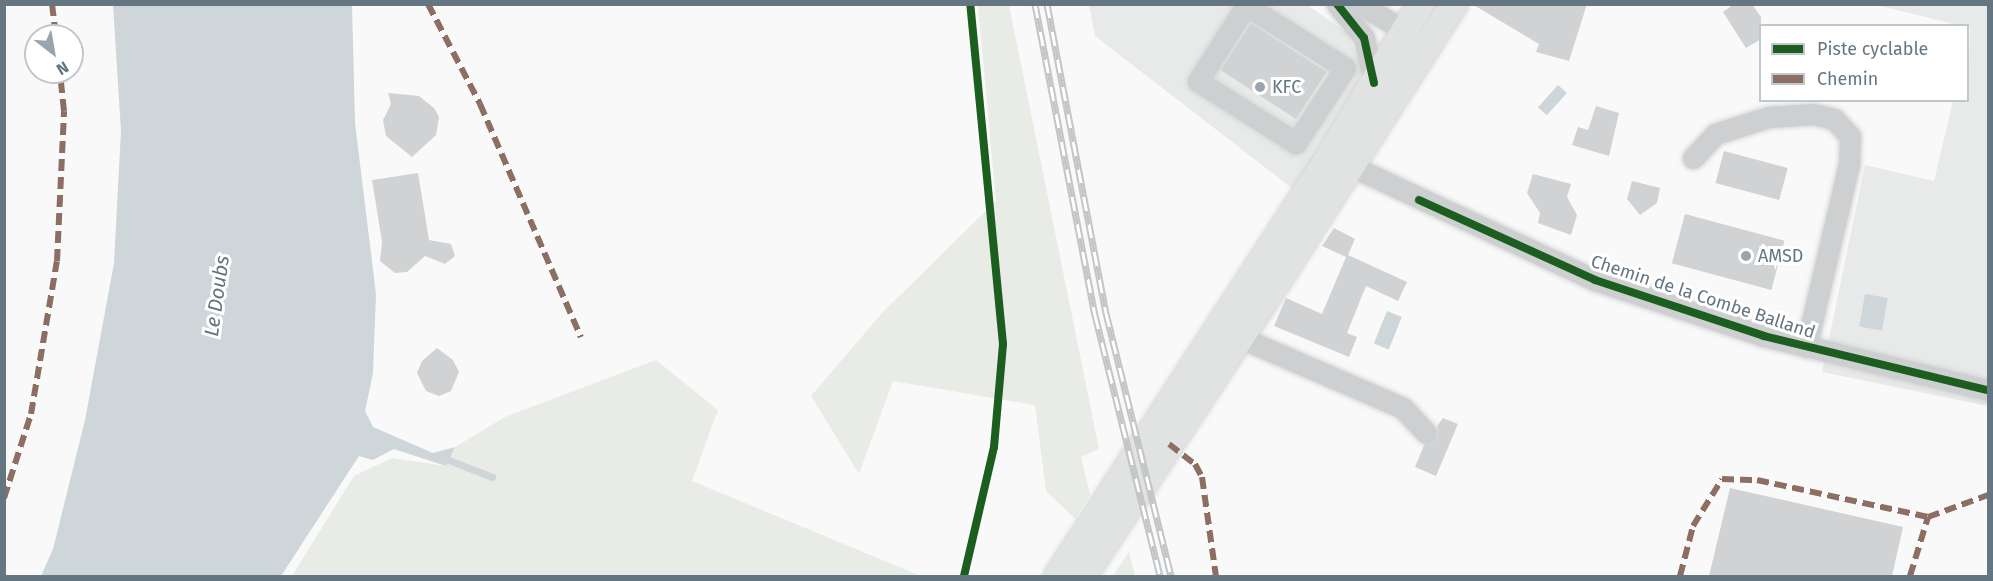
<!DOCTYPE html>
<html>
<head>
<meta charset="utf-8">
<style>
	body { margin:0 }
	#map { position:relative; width:1993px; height:581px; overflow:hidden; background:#f9f9f9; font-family:"Fira Sans",sans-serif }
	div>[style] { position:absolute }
	.built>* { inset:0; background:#e8e9e9 }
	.green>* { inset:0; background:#e8ebe6 }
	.water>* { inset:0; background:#ced6d9; transform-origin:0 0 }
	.stream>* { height:7px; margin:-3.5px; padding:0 3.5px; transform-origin:3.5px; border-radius:3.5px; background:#ced6d9 }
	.building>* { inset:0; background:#d0d2d3; transform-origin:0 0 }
	.roads { filter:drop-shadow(0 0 2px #d5d6d7) drop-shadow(0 0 2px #d5d6d7) }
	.minor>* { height:21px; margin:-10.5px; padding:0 10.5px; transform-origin:10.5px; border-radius:10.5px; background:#cecfd0 }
	.major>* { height:27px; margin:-13.5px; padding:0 13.5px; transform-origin:13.5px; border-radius:13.5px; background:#e1e2e2 }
	.rail>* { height:7px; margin-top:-3.5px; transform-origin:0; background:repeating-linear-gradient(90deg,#fff 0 14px,#c3c5c6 0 28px); box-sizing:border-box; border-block:2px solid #c3c5c6 }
	.quiet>* { height:6px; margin-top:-3px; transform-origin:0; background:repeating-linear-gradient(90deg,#8d6e63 0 12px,transparent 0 18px) }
	.cycleway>* { height:8px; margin:-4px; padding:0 4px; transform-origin:4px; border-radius:4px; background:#1b5e20 }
	.dots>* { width:16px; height:16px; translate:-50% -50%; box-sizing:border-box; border:3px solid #fff; border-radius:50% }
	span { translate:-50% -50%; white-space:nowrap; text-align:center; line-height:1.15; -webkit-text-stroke:6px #fff; paint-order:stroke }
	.poi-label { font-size:18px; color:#657683 }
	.left { translate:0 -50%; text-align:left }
	.street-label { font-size:18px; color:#657683 }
	.water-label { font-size:20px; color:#60757c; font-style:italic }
	.frame { position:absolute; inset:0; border:6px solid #657683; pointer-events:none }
	.legend { position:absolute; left:1759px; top:24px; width:210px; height:78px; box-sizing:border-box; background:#fff; border:2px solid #c1c8cd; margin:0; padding:8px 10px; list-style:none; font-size:18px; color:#657683 }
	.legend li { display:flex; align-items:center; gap:12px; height:30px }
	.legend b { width:30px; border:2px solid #c1c8cd }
	.north { position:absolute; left:24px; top:24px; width:60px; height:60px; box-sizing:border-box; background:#fff; border:2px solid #c1c8cd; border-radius:50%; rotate:149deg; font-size:16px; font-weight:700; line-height:24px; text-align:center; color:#657683 }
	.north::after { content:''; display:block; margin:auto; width:21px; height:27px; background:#99a4ac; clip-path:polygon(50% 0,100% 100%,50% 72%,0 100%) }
</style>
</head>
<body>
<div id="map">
	<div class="built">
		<i style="clip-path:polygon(1089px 5px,1307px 5px,1346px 32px,1362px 67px,1355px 97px,1297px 192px,1095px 36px)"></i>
		<i style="clip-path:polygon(1877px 5px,1988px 5px,1988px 406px,1822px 372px,1865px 165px,1934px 181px,1953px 101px,1968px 100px,1970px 28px)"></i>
	</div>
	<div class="green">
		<i style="clip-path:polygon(978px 5px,1009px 5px,1099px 449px,1081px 457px,1090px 495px,1075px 519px,1046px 491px,1035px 405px,893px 381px,859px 474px,811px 396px,882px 313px,996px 201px)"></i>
		<i style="clip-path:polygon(656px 360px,718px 410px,692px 481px,921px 576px,292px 576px,354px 476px,392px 458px,446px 466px,455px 447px,505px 417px)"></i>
		<i style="clip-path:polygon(1129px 552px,1135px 576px,1113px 576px)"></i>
	</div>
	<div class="water">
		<i style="clip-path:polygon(113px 5px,352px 5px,355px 123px,376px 294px,373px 373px,365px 411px,373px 427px,433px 453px,455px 447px,446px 466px,394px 449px,373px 460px,359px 456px,281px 576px,41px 576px,53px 549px,85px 420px,114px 263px,121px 131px)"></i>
		<i style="left:1558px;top:85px;width:12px;height:30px;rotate:42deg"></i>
		<i style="left:1865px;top:294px;width:23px;height:33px;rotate:10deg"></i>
		<i style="left:1387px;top:311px;width:16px;height:35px;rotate:22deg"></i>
	</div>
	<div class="stream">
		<i style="left:441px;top:457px;width:55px;rotate:21.4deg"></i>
	</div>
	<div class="building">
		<i style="clip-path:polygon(1472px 4px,1587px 4px,1569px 61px,1536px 52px,1539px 44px)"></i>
		<i style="clip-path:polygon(1734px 4px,1752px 4px,1761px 17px,1761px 39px,1746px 48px,1723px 12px)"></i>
		<i style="left:1251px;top:23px;width:90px;height:56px;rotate:33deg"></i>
		<i style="clip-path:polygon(388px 93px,419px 96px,434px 108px,439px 117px,436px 135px,412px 157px,386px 136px,383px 120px,391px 104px)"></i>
		<i style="clip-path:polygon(1596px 106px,1619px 113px,1609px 156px,1572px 145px,1578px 127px,1588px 130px)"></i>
		<i style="left:1724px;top:151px;width:66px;height:33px;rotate:15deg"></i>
		<i style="clip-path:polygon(418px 173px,429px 240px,451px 244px,455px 256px,445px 264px,425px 256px,407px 272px,395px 273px,380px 261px,382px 242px,372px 180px)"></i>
		<i style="clip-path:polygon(1533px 174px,1571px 184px,1567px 197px,1577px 215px,1571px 235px,1538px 223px,1540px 213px,1527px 193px)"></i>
		<i style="clip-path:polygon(1632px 181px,1660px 188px,1657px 203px,1640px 215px,1627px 199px)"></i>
		<i style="left:1685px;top:214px;width:103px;height:51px;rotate:15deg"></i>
		<i style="clip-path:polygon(1334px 228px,1355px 239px,1348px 255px,1407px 282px,1398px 301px,1366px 286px,1347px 333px,1357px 337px,1349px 357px,1274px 326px,1286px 298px,1322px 314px,1346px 257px,1322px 246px)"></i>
		<i style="clip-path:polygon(437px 348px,453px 360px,459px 372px,451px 391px,439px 396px,426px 391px,417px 373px,422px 361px)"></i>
		<i style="clip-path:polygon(1443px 418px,1458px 424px,1436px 476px,1415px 467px,1424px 445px,1438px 437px,1437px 426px)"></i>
		<i style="clip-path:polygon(1730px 488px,1903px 527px,1892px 576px,1709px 576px)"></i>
	</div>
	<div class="roads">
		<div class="minor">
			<i style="left:1337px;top:4px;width:43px;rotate:51.5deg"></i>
			<i style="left:1364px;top:38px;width:46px;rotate:77.5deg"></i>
			<i style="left:1360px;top:4px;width:52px;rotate:31deg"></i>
			<i style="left:1405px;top:31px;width:13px;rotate:4deg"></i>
			<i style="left:1247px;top:6px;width:116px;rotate:32.3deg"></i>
			<i style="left:1345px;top:68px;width:90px;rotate:123.2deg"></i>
			<i style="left:1296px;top:143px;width:116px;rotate:-147.7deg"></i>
			<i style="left:1198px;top:81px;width:91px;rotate:-57.5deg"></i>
			<i style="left:1693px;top:158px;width:33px;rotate:-47deg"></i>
			<i style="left:1715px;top:134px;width:57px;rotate:-17.5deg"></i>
			<i style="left:1769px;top:117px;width:44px;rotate:-3.9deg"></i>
			<i style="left:1813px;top:114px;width:22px;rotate:13deg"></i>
			<i style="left:1834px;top:119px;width:23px;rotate:47deg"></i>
			<i style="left:1850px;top:136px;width:28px;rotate:92deg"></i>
			<i style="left:1849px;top:164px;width:188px;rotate:103.2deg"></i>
			<i style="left:1349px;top:165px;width:272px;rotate:25.1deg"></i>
			<i style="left:1595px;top:280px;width:178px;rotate:18.3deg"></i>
			<i style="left:1764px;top:336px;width:230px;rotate:13.6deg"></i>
			<i style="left:1239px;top:337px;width:179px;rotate:23.4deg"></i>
			<i style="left:1403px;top:408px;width:34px;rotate:47deg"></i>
		</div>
		<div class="major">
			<i style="left:1057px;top:576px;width:502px;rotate:-57.04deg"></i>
			<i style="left:1330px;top:155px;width:176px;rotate:-59.2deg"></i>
			<i style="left:1082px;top:576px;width:356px;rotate:-56.6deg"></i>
			<i style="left:1278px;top:279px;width:326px;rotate:-57.5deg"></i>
		</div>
	</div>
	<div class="rail">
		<i style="left:1035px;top:4px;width:317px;rotate:79.1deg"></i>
		<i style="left:1095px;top:315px;width:269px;rotate:76deg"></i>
		<i style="left:1047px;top:4px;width:315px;rotate:79.2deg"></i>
		<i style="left:1106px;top:313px;width:271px;rotate:76.1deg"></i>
	</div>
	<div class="quiet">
		<i style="left:52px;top:4px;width:32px;rotate:83deg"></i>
		<i style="left:428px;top:4px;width:113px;rotate:62.5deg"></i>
		<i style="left:480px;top:104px;width:254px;rotate:66.6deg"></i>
		<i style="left:1169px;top:444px;width:33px;rotate:38deg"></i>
		<i style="left:1195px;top:464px;width:15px;rotate:62deg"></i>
		<i style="left:1202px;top:477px;width:100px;rotate:82deg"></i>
		<i style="left:4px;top:498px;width:88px;rotate:-72.2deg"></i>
		<i style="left:31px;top:414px;width:155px;rotate:-80.4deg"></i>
		<i style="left:57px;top:261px;width:150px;rotate:-87.3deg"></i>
		<i style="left:64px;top:111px;width:39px;rotate:-96deg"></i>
		<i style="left:1680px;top:576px;width:52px;rotate:-75.4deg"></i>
		<i style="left:1693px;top:526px;width:55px;rotate:-58.3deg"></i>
		<i style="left:1722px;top:479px;width:35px;rotate:2deg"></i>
		<i style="left:1757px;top:480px;width:175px;rotate:12.2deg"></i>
		<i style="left:1910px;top:576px;width:62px;rotate:-73deg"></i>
		<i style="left:1928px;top:517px;width:64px;rotate:-20.1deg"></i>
	</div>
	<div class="cycleway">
		<i style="left:1337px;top:4px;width:43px;rotate:51.5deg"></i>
		<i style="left:1364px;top:38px;width:46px;rotate:77.5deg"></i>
		<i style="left:1419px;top:200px;width:193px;rotate:24.4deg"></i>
		<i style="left:1595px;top:280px;width:178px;rotate:18.3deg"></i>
		<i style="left:1764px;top:336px;width:230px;rotate:13.6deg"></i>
		<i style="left:964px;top:576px;width:132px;rotate:-76.9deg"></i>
		<i style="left:994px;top:447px;width:103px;rotate:-85deg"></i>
		<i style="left:1003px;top:344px;width:342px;rotate:-95.5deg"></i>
	</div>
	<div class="dots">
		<i style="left:1260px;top:87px;background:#99a4ac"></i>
		<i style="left:1746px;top:256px;background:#99a4ac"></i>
	</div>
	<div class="poi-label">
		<span class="left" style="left:1272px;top:87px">KFC</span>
		<span class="left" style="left:1758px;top:256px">AMSD</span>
	</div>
	<div class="street-label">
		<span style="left:1703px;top:297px;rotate:18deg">Chemin de la Combe Balland</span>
	</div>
	<div class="water-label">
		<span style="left:217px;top:296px;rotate:-82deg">Le Doubs</span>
	</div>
	<div class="frame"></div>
	<ul class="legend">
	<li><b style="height:8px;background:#1b5e20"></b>Piste cyclable</li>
	<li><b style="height:8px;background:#8d6e63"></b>Chemin</li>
	</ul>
	<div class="north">N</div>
</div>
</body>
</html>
